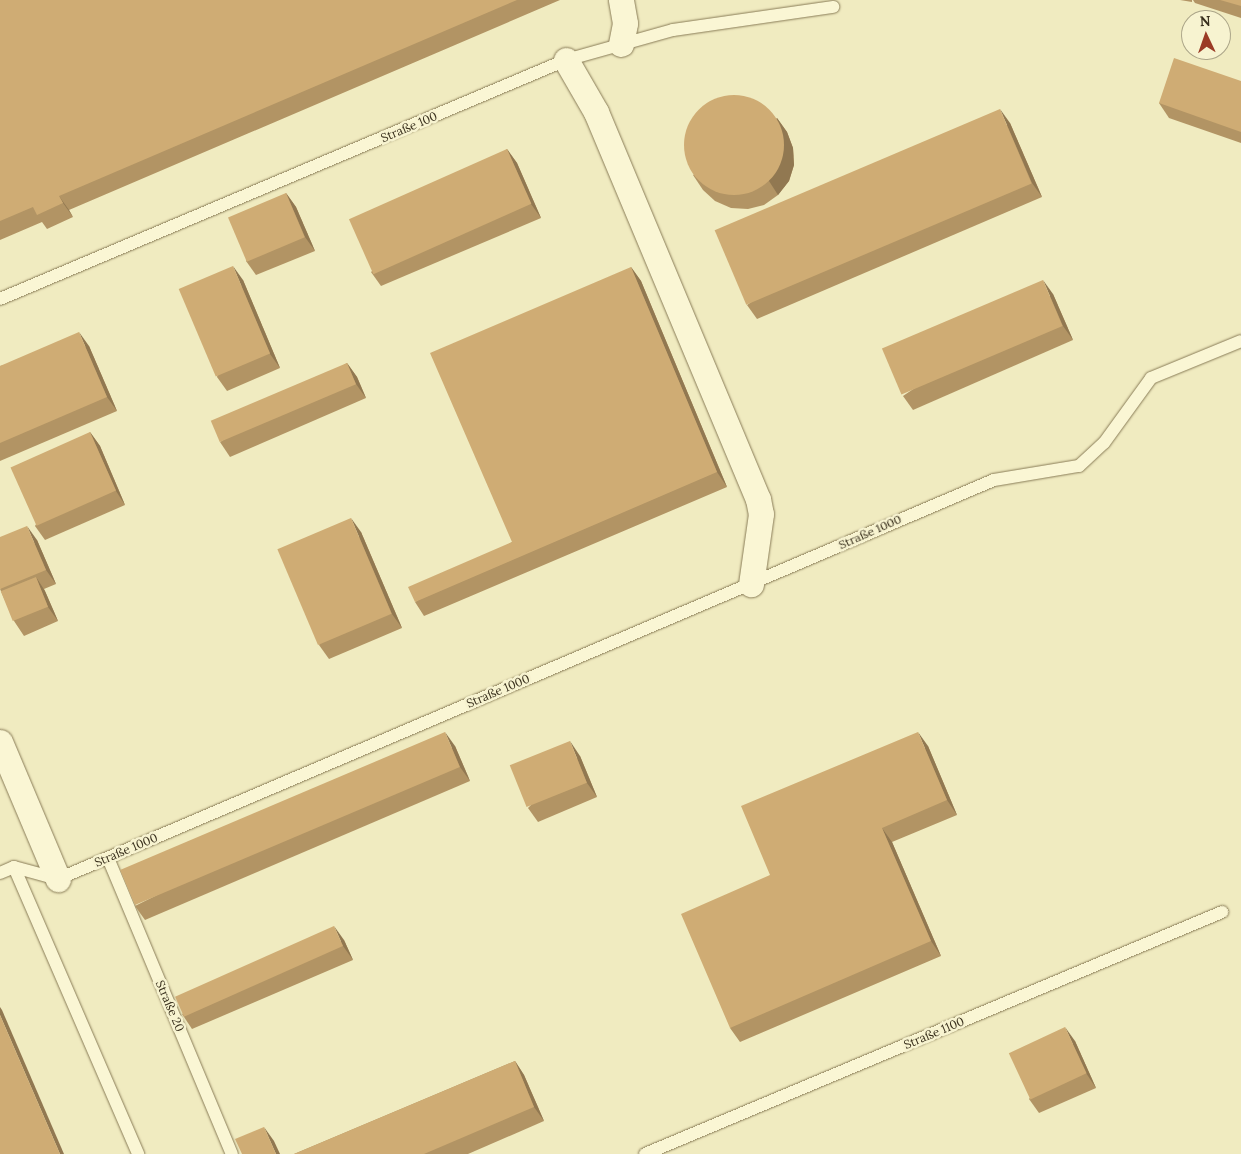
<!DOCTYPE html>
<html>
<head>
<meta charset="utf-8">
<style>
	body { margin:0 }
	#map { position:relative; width:1241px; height:1154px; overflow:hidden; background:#f0ebc0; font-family:Lora,serif }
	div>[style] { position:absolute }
	.roads { filter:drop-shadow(0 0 1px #897c57) drop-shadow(0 0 1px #897c57) }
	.lane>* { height:12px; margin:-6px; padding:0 6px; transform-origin:6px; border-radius:6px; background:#faf6d4 }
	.street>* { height:25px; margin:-12.5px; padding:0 12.5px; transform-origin:12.5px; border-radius:12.5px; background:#faf6d4 }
	.wall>* { inset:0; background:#b29464 }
	.shaded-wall>* { inset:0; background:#917851 }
	.building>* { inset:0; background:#cfac74; transform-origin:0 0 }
	.round { border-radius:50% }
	span { translate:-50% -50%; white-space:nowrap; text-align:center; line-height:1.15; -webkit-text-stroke:5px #f7f3d0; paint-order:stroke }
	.street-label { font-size:12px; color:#382f1c }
	.north { position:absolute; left:1181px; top:10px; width:50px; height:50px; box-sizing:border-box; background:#f7f3d0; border:1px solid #aba588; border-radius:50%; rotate:357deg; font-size:14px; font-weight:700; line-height:20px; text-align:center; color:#382f1c }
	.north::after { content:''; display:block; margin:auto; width:18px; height:22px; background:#9b3b25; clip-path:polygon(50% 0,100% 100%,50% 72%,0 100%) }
</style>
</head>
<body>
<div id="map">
	<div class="roads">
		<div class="lane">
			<i style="left:0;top:299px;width:614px;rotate:-22.89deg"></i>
			<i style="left:566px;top:60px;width:111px;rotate:-15.7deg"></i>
			<i style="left:673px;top:30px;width:162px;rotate:-8.2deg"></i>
			<i style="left:108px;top:858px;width:321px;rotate:67.3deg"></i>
			<i style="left:14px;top:867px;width:313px;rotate:66.6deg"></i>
			<i style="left:0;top:873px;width:15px;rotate:-23deg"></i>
			<i style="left:14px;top:867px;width:46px;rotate:15.3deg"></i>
			<i style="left:58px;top:879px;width:1017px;rotate:-23.09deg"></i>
			<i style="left:994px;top:480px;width:86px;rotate:-9.4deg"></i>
			<i style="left:1079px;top:466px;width:34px;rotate:-43deg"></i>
			<i style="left:1104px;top:443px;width:80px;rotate:-54.1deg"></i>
			<i style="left:1151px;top:378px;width:97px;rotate:-22.3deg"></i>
			<i style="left:645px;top:1154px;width:626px;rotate:-22.75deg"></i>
		</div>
		<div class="street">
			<i style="left:621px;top:44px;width:21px;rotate:-79deg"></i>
			<i style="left:625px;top:23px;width:23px;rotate:-100deg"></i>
			<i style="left:566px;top:60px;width:60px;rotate:60deg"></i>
			<i style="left:596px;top:112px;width:420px;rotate:67.3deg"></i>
			<i style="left:758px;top:499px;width:15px;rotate:79deg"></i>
			<i style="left:761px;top:514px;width:71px;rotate:98.1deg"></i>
			<i style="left:0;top:742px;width:149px;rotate:67.1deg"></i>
		</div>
	</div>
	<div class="wall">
		<i style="clip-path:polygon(0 0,560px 0,69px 210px,73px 217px,47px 229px,42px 222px,0 240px)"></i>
		<i style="clip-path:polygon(1180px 0,1192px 0,1192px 2px)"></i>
		<i style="clip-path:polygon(1193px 0,1241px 0,1241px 18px,1195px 3px)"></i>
		<i style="clip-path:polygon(1241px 81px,1241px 143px,1169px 118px,1159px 103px)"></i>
		<i style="clip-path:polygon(777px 118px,787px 132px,793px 148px,794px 165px,789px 181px,778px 195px,764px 205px,748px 209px,731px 208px,715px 201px,703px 190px,693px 175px)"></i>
		<i style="clip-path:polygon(1010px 123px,1042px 197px,757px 319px,747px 305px)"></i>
		<i style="clip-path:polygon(507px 149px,517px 163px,541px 218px,381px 286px,371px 272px)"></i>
		<i style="clip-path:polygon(286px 193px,296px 207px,315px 251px,256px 275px,246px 261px)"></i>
		<i style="clip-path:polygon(631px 267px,641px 281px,727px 487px,424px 616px,415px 602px,512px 542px)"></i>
		<i style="clip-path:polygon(243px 280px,280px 368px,227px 391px,217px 377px)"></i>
		<i style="clip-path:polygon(1053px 294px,1073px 340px,913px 410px,903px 396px)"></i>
		<i style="clip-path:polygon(89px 346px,117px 411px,0 461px,0 366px)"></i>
		<i style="clip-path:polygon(347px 363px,357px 377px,366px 398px,230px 457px,220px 442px)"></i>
		<i style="clip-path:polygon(90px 432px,100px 446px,125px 505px,45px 540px,35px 526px)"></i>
		<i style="clip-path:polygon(361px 532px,402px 628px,329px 659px,319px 645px)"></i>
		<i style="clip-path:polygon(37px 540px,56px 584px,44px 589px,58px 621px,24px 636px,14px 621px,0 589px)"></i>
		<i style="clip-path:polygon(455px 746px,470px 781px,145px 920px,135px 906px)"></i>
		<i style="clip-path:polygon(928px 746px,957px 815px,892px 842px,941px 956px,740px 1042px,730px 1028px,770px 875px)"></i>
		<i style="clip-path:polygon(580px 756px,597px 797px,538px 822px,528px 808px)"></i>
		<i style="clip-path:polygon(344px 940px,353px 960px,192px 1029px,182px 1014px)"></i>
		<i style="clip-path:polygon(1075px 1041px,1096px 1088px,1039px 1113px,1029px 1099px)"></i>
		<i style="clip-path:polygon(515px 1061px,524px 1075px,544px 1121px,468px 1154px,294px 1154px)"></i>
	</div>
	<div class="shaded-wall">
		<i style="clip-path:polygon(1000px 109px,1010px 123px,1042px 197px,1032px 183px)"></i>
		<i style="clip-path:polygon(777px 118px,787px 132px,793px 148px,794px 165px,789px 181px,778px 195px,769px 181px)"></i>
		<i style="clip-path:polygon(507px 149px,517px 163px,541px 218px,531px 204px)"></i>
		<i style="clip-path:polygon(286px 193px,296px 207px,315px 251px,305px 237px)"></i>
		<i style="clip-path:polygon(59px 196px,69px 210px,73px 217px,63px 203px)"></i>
		<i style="clip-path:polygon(233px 266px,243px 280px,280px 368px,270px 354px)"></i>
		<i style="clip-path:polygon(631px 267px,641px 281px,727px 487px,717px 472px)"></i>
		<i style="clip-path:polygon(1043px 280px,1053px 294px,1073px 340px,1063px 326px)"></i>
		<i style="clip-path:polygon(79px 332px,89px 346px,117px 411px,107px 397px)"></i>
		<i style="clip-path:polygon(347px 363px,357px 377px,366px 398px,356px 384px)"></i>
		<i style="clip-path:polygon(90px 432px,100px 446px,125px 505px,116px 491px)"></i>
		<i style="clip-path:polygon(351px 518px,361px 532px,402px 628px,392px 614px)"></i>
		<i style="clip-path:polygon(27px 526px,37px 540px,56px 584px,46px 570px)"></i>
		<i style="clip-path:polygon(36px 577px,45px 591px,58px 621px,48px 607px)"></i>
		<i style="clip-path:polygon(445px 732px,455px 746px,470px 781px,460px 767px)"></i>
		<i style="clip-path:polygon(918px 732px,928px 746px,957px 815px,947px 800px)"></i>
		<i style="clip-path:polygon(570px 741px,580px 756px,597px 797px,587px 783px)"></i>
		<i style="clip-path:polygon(882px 828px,892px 842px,941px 956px,931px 941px)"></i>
		<i style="clip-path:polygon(334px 926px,344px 940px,353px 960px,343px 946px)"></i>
		<i style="clip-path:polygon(0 1007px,2px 1010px,64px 1154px,60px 1154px,0 1015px)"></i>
		<i style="clip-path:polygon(1065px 1027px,1075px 1041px,1096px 1088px,1086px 1073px)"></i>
		<i style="clip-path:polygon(515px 1061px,524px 1075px,544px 1121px,534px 1107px)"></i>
		<i style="clip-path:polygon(264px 1127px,274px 1141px,280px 1154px,276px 1154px)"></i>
	</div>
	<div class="building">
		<i style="clip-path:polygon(0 0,517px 0,59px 196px,63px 203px,37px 215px,33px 207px,0 221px)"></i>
		<i style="clip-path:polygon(1220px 0,1241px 0,1241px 6px)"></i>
		<i style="clip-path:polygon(1174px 58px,1241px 81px,1241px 132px,1159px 103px)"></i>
		<i class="round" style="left:684px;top:95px;width:100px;height:100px"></i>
		<i style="left:1000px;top:109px;width:81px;height:310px;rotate:67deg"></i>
		<i style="left:507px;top:149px;width:60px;height:173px;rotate:66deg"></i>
		<i style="left:286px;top:193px;width:48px;height:63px;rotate:67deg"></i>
		<i style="left:233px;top:266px;width:95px;height:59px;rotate:67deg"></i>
		<i style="clip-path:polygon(631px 267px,717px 472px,415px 602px,408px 587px,512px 542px,430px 353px)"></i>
		<i style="left:1043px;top:280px;width:50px;height:175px;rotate:67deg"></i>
		<i style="clip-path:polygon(79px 332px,107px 397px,0 443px,0 366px)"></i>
		<i style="left:347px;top:363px;width:23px;height:148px;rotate:67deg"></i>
		<i style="left:90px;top:432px;width:64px;height:87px;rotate:66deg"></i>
		<i style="left:351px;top:518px;width:104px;height:80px;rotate:67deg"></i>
		<i style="clip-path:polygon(27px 526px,46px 570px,0 589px,0 537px)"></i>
		<i style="left:36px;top:577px;width:32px;height:38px;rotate:68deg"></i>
		<i style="left:445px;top:732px;width:38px;height:353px;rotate:67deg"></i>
		<i style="clip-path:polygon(918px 732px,947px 800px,882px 828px,931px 941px,730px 1028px,681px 914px,770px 875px,741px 806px)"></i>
		<i style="left:570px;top:741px;width:45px;height:65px;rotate:68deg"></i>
		<i style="left:334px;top:926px;width:22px;height:174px;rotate:66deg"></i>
		<i style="clip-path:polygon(0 1015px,60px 1154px,0 1154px)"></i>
		<i style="left:1065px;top:1027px;width:51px;height:62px;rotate:65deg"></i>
		<i style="clip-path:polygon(515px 1061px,534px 1107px,424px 1154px,294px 1154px)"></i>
		<i style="clip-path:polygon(264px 1127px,276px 1154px,242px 1154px,235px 1139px)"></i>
	</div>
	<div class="street-label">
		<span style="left:409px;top:127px;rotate:-23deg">Straße 100</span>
		<span style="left:870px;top:532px;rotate:-24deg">Straße 1000</span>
		<span style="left:498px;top:691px;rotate:-23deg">Straße 1000</span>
		<span style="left:126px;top:850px;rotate:-23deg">Straße 1000</span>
		<span style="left:170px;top:1006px;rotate:67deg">Straße 20</span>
		<span style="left:934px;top:1033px;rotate:-23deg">Straße 1100</span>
	</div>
	<div class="north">N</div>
</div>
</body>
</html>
